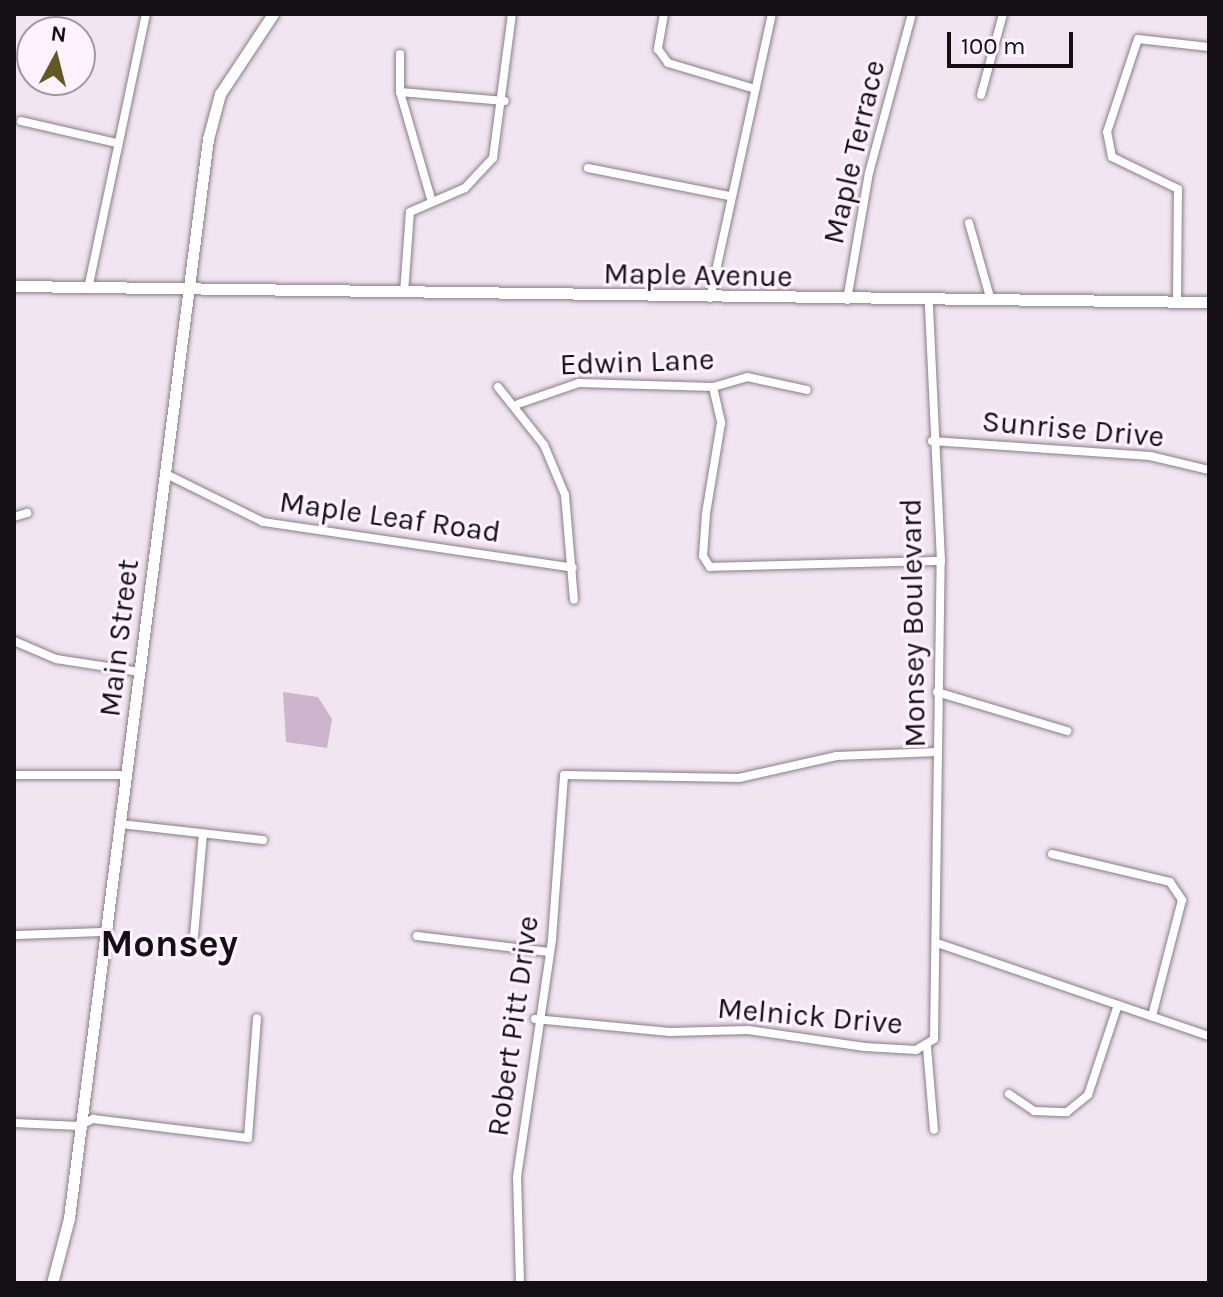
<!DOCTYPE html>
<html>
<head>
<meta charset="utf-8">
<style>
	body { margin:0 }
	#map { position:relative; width:1223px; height:1297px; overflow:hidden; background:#f1e5f0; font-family:Karla,sans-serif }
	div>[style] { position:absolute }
	.green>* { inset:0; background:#cfb4ce }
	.roads { filter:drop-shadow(0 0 2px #887d87) drop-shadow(0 0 2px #887d87) }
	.street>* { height:8px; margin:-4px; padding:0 4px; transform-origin:4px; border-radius:4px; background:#fff }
	.secondary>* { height:11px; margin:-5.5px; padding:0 5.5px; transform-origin:5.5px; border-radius:5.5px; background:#fff }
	span { translate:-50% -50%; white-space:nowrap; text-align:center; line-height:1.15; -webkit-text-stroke:6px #fef2fe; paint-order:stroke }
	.street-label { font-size:30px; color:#130f13 }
	.district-label { font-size:38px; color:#130f13; font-weight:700 }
	.frame { position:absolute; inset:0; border:16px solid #130f13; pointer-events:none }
	.north { position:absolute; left:16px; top:16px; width:80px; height:80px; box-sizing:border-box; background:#fef2fe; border:2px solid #a097a0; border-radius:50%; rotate:7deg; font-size:22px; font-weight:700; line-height:32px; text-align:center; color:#130f13 }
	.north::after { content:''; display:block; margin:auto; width:28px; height:36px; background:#635824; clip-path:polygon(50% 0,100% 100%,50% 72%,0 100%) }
	.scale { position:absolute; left:947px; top:32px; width:126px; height:36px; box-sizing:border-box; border:4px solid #130f13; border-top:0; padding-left:10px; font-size:24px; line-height:28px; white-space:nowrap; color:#130f13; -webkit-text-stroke:6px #fef2fe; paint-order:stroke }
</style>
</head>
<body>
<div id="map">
	<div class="green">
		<i style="clip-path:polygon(283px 692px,318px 697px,332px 719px,327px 748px,286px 742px)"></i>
	</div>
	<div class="roads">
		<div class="street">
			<i style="left:664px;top:14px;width:36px;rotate:100deg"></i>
			<i style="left:658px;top:49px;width:17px;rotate:54deg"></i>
			<i style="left:668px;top:63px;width:91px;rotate:16.6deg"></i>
			<i style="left:400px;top:54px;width:38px;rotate:90deg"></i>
			<i style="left:400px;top:92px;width:111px;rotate:73.8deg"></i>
			<i style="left:400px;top:92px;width:105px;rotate:4.9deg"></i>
			<i style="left:981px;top:95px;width:84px;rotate:-74.8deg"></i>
			<i style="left:21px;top:121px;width:98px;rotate:13deg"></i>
			<i style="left:588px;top:168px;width:144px;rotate:11.2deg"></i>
			<i style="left:969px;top:223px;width:81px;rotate:74.2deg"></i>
			<i style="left:88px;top:289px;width:281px;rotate:-78.1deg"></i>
			<i style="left:404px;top:293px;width:81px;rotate:-85.8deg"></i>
			<i style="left:410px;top:212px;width:60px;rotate:-23.6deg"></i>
			<i style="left:465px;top:188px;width:41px;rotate:-47deg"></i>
			<i style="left:493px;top:158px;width:145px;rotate:-82.5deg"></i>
			<i style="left:710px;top:298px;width:291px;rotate:-77.7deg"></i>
			<i style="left:847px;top:300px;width:129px;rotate:-80.2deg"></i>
			<i style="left:869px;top:173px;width:165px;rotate:-74.9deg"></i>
			<i style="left:1177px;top:300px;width:111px;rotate:-89.5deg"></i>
			<i style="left:1178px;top:189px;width:73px;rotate:-154.1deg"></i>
			<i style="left:1112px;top:157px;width:25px;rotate:-101deg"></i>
			<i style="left:1107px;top:132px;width:98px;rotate:-71.6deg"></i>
			<i style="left:1138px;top:39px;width:71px;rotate:6.4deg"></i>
			<i style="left:498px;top:387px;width:74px;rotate:51.6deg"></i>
			<i style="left:544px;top:445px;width:54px;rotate:67.2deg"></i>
			<i style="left:565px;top:495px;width:105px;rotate:85.1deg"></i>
			<i style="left:713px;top:387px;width:37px;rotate:77deg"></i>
			<i style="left:721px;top:423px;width:92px;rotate:99.4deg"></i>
			<i style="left:706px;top:514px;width:42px;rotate:94.1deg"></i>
			<i style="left:703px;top:556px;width:13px;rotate:58deg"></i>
			<i style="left:710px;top:567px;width:231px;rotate:-1.5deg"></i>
			<i style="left:518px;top:404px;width:65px;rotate:-19deg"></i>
			<i style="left:579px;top:383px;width:134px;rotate:1.7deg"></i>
			<i style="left:713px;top:387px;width:35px;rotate:-16deg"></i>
			<i style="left:747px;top:377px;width:61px;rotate:12.2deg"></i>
			<i style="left:932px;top:441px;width:219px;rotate:3.9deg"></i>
			<i style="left:1150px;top:456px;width:61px;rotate:13.3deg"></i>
			<i style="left:164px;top:473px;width:110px;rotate:26.3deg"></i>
			<i style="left:263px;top:522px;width:313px;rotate:8.4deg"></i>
			<i style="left:14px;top:517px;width:14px;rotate:-17deg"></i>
			<i style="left:14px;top:641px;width:46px;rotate:23.2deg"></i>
			<i style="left:56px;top:659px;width:85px;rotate:8.8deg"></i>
			<i style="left:937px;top:692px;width:136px;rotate:16.7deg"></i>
			<i style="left:14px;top:775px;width:112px"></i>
			<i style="left:120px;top:824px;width:144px;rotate:6.4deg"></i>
			<i style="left:1052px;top:854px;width:121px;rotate:13.3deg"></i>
			<i style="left:1170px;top:882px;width:22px;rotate:56deg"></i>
			<i style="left:1182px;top:900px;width:120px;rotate:104.5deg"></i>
			<i style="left:14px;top:935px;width:91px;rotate:-1.9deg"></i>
			<i style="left:194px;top:936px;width:102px;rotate:-85deg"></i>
			<i style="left:417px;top:936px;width:133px;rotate:6.9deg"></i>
			<i style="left:940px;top:944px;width:284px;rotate:18.9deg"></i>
			<i style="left:535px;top:1019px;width:135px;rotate:5.5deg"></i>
			<i style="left:669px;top:1032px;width:79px;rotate:-1.5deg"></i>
			<i style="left:748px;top:1030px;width:118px;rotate:8.3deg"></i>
			<i style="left:865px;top:1047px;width:51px;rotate:3.4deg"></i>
			<i style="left:916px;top:1050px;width:21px;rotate:-31deg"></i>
			<i style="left:934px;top:1039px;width:478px;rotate:-89.2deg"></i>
			<i style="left:941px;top:561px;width:259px;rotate:-92.7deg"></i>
			<i style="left:927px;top:1047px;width:83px;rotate:85.2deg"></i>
			<i style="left:1009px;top:1094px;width:30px;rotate:34deg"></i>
			<i style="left:1034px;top:1111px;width:33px;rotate:2deg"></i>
			<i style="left:1067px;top:1112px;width:27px;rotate:-39deg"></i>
			<i style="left:1088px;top:1095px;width:95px;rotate:-71.6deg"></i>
			<i style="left:14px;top:1123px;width:65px;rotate:2.6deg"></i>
			<i style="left:79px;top:1126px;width:16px;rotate:-27deg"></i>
			<i style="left:93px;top:1119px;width:156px;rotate:7deg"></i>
			<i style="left:248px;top:1138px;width:120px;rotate:-85.7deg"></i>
			<i style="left:520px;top:1283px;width:106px;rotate:-91.6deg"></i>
			<i style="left:517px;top:1177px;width:241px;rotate:-81.6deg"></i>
			<i style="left:552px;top:939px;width:164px;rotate:-85.8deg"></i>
			<i style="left:564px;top:775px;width:175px;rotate:1deg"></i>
			<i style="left:739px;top:778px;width:100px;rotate:-12.7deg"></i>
			<i style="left:837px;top:756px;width:100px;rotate:-2.3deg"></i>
		</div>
		<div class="secondary">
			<i style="left:14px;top:286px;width:1195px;rotate:0.77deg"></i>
			<i style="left:52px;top:1283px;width:67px;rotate:-75.3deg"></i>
			<i style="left:69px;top:1218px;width:1088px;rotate:-82.66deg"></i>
			<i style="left:208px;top:139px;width:47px;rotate:-75.1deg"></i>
			<i style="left:220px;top:94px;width:96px;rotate:-56.5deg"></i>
		</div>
	</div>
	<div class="street-label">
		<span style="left:854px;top:152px;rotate:-77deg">Maple Terrace</span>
		<span style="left:698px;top:275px;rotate:1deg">Maple Avenue</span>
		<span style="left:637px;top:362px;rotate:-2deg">Edwin Lane</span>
		<span style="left:1073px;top:429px;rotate:5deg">Sunrise Drive</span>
		<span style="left:390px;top:517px;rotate:8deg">Maple Leaf Road</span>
		<span style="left:913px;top:623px;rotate:-91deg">Monsey Boulevard</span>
		<span style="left:119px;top:638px;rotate:-83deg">Main Street</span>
		<span style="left:810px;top:1016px;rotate:5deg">Melnick Drive</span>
		<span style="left:513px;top:1026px;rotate:-82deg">Robert Pitt Drive</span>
	</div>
	<div class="district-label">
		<span style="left:169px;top:944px">Monsey</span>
	</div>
	<div class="frame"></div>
	<div class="north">N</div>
	<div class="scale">100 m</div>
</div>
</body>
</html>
